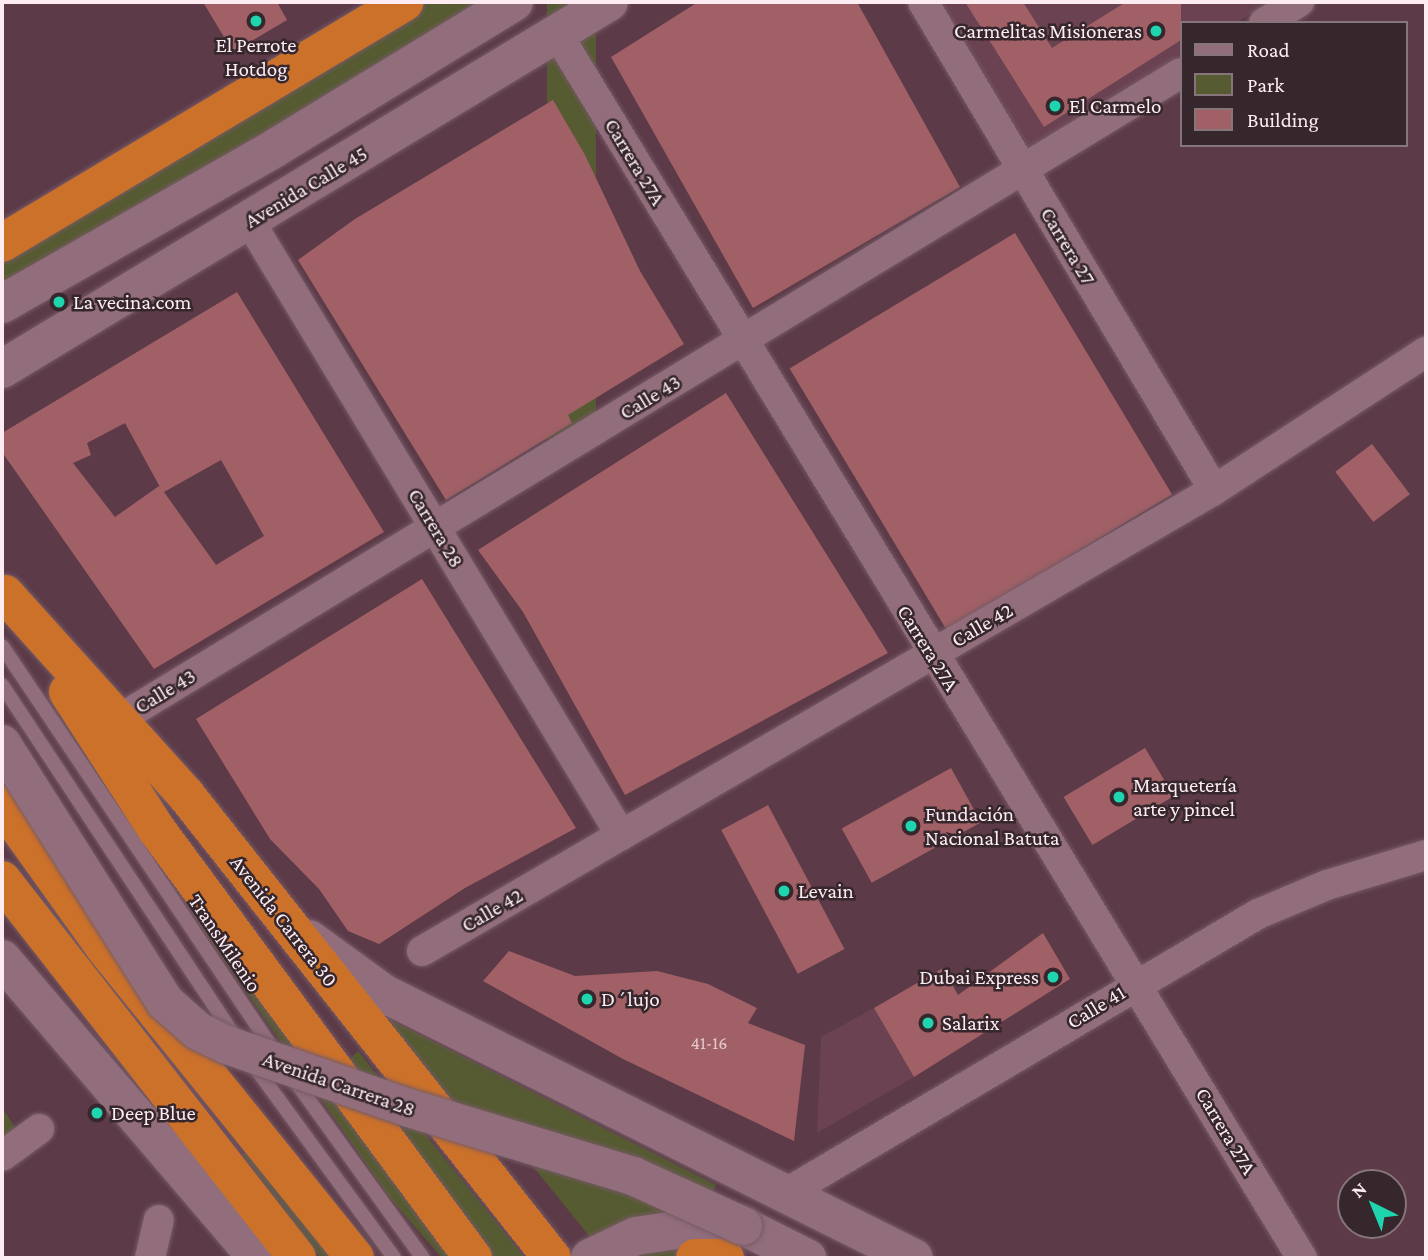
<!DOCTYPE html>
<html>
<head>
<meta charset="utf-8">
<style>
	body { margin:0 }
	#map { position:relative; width:1428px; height:1260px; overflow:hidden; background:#5c3a48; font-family:"Crimson Pro",serif }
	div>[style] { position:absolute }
	.built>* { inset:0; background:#6b4252 }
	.green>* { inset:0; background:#565b31; transform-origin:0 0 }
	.building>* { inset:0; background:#a16066; transform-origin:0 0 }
	.roads { filter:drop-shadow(0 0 2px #755a65) drop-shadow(0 0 2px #755a65) }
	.lane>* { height:14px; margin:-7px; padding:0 7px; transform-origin:7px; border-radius:7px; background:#926d7b }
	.street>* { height:30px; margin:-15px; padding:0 15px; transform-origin:15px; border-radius:15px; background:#926d7b }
	.secondary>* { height:38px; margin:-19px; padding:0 19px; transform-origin:19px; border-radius:19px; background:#926d7b }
	.highway>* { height:38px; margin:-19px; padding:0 19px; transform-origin:19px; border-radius:19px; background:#cc712a }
	.bridges { filter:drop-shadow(0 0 2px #755a65) drop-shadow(0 0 2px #755a65) }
	.secondary-bridge>* { height:38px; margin:-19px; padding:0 19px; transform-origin:19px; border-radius:19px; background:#926d7b }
	.dots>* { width:19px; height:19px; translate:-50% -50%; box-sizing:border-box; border:4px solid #36272d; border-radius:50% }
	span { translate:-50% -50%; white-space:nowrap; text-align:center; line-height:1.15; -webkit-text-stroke:5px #36272d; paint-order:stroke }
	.number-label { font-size:18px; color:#e6c9cf }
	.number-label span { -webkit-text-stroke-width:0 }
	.poi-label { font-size:21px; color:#fdecf2 }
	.right { translate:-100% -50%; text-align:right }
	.left { translate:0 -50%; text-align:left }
	.street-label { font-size:21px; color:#fdecf2 }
	.frame { position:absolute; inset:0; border:4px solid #fdecf2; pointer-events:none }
	.legend { position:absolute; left:1180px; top:21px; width:228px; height:126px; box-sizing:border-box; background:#36272d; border:2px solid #86767c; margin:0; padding:9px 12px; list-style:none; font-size:21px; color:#fdecf2 }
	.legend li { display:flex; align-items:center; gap:14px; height:35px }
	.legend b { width:35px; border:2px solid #86767c }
	.north { position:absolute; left:1337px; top:1169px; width:70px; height:70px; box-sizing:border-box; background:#36272d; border:2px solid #86767c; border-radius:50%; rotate:317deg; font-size:19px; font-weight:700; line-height:28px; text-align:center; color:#fdecf2 }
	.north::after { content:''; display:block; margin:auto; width:24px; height:32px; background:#1fd5b0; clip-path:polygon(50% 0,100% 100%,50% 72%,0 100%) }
</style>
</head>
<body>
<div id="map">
	<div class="built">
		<i style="clip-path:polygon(939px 2px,1269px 2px,1236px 23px,1181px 23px,1181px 58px,1033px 154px)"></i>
		<i style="clip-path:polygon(874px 1008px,914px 1077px,817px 1133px,821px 1037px)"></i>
	</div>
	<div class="green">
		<i style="clip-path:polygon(425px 2px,481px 2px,2px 290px,2px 251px)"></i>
		<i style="left:547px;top:2px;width:49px;height:437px"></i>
		<i style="clip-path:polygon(209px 914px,463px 1258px,441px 1257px,390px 1198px,198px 923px)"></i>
		<i style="clip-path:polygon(387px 1018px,716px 1185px,694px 1241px,672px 1258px,607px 1258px,531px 1164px,495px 1155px)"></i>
		<i style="clip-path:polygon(358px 1051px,525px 1258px,489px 1258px,346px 1063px)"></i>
		<i style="clip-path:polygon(2px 1108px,17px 1130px,2px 1140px)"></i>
		<i style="clip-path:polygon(252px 1150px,341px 1258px,321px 1258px,242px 1155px)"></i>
	</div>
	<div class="building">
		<i style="clip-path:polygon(203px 2px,277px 2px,287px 20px,233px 52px)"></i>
		<i style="clip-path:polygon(698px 2px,857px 2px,960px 187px,753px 308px,611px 57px)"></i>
		<i style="clip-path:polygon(965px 2px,1023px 2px,1052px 48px,1126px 2px,1181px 2px,1181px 40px,1044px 127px)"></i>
		<i style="clip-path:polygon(553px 100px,585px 155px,640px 271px,684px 344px,568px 415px,572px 423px,446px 500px,298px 260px,355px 219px)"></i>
		<i style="left:1015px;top:233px;width:305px;height:263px;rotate:59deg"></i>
		<i style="clip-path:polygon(evenodd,237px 292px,384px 532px,154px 669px,2px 452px,2px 433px,237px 292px,125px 423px,161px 489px,159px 486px,115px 517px,73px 463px,91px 455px,87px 443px,125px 423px,237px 292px,221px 460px,264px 536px,216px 565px,164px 492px,221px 460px)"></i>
		<i style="clip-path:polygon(726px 393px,888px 653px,625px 795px,523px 612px,478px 550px)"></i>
		<i style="left:1372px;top:444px;width:63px;height:46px;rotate:53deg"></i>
		<i style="clip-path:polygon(422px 579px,576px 828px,465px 888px,379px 944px,348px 931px,319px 889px,270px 839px,196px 719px)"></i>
		<i style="left:1145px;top:748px;width:56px;height:95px;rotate:59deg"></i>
		<i style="left:951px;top:768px;width:62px;height:125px;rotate:61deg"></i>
		<i style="left:768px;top:805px;width:163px;height:53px;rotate:62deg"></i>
		<i style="clip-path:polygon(1043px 933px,1070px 979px,914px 1077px,874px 1008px,943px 968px,958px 995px)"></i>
		<i style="clip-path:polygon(509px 951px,575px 976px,657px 971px,708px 984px,757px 1008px,748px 1023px,805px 1045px,794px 1141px,623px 1059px,483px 981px)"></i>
	</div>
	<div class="roads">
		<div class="lane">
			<i style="left:2px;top:646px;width:489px;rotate:56.1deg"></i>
			<i style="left:2px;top:685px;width:422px;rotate:56.5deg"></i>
			<i style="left:252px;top:1063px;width:241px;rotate:53.9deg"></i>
			<i style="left:293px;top:1078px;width:222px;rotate:54.2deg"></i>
		</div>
		<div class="street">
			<i style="left:923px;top:2px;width:568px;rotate:59.19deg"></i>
			<i style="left:1264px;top:23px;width:41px;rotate:-31deg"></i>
			<i style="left:558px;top:35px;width:1432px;rotate:58.69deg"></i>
			<i style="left:250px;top:222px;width:717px;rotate:58.82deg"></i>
			<i style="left:118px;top:720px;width:1244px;rotate:-31.33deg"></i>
			<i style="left:422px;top:951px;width:916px;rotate:-30.2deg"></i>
			<i style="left:1214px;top:490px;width:253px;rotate:-33.1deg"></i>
			<i style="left:2px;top:1156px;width:46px;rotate:-36.1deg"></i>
			<i style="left:783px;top:1195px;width:552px;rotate:-30.61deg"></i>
			<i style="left:1258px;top:914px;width:75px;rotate:-22.8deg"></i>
			<i style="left:1327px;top:885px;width:103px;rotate:-16.9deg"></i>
			<i style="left:150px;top:1258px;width:39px;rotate:-77deg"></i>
		</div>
		<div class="secondary">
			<i style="left:2px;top:304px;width:314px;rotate:-29.7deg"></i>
			<i style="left:275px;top:148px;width:280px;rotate:-31.4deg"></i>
			<i style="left:2px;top:369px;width:709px;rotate:-31.16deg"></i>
			<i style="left:309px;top:939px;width:92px;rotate:36.1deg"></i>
			<i style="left:383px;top:993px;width:593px;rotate:26.52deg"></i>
			<i style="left:2px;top:959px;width:393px;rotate:49.5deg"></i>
			<i style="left:590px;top:1258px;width:51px;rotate:-25.6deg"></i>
			<i style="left:636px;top:1236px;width:68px;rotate:-8.5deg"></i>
			<i style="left:703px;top:1226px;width:40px"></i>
			<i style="left:743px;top:1226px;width:72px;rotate:26.6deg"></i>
		</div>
		<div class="highway">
			<i style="left:2px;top:243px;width:469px;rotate:-30.9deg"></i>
			<i style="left:5px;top:594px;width:270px;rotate:48deg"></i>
			<i style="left:186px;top:795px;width:590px;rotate:51.67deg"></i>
			<i style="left:68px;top:692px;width:164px;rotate:57.2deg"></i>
			<i style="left:157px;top:830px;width:532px;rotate:53.56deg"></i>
			<i style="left:2px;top:804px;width:177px;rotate:54.4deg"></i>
			<i style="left:105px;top:948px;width:398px;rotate:51.1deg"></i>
			<i style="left:2px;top:880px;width:479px;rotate:52deg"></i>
			<i style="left:695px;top:1258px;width:30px"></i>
		</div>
	</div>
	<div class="bridges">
		<div class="secondary-bridge">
			<i style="left:2px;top:744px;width:305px;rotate:57.7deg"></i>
			<i style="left:165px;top:1002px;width:44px;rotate:41.3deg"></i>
			<i style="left:198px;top:1031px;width:32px;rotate:26deg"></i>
			<i style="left:227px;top:1045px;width:193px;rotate:19.1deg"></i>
			<i style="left:409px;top:1108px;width:234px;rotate:16.9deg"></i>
			<i style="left:633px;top:1176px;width:121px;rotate:24.4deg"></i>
		</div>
	</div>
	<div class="dots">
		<i style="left:256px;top:21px;background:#1fd5b0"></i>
		<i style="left:1156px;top:31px;background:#1fd5b0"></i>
		<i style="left:1055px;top:106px;background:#1fd5b0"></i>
		<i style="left:59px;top:302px;background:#1fd5b0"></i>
		<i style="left:1119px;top:797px;background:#1fd5b0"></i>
		<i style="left:911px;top:826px;background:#1fd5b0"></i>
		<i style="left:784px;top:891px;background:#1fd5b0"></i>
		<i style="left:1053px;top:977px;background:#1fd5b0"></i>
		<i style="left:587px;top:999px;background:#1fd5b0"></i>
		<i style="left:928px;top:1023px;background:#1fd5b0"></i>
		<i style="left:97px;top:1113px;background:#1fd5b0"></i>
	</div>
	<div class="number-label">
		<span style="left:709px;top:1043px">41-16</span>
	</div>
	<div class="poi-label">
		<span class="right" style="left:1142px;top:31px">Carmelitas Misioneras</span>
		<span style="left:256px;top:57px">El Perrote<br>Hotdog</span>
		<span class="left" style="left:1069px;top:106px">El Carmelo</span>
		<span class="left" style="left:73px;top:302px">La vecina.com</span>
		<span class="left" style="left:1133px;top:797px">Marquetería<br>arte y pincel</span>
		<span class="left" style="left:925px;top:826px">Fundación<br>Nacional Batuta</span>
		<span class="left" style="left:798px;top:891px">Levain</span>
		<span class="right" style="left:1039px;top:977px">Dubai Express</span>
		<span class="left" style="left:601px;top:999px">D´lujo</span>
		<span class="left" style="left:942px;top:1023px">Salarix</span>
		<span class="left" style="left:111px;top:1113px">Deep Blue</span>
	</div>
	<div class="street-label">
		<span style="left:635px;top:162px;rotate:59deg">Carrera 27A</span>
		<span style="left:306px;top:187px;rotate:-31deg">Avenida Calle 45</span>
		<span style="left:1068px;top:246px;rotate:59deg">Carrera 27</span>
		<span style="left:650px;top:397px;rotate:-31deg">Calle 43</span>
		<span style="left:436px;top:528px;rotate:59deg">Carrera 28</span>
		<span style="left:982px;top:625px;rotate:-30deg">Calle 42</span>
		<span style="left:928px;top:648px;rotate:58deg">Carrera 27A</span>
		<span style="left:165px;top:691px;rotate:-31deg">Calle 43</span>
		<span style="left:492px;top:910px;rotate:-30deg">Calle 42</span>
		<span style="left:284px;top:921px;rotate:52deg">Avenida Carrera 30</span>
		<span style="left:225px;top:943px;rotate:56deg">TransMilenio</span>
		<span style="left:1096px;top:1007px;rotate:-31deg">Calle 41</span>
		<span style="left:339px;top:1084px;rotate:19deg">Avenida Carrera 28</span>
		<span style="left:1226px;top:1131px;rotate:59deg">Carrera 27A</span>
	</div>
	<div class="frame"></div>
	<ul class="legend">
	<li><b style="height:9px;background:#926d7b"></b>Road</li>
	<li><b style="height:19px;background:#565b31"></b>Park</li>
	<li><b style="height:19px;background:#a16066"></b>Building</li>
	</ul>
	<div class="north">N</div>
</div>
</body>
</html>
